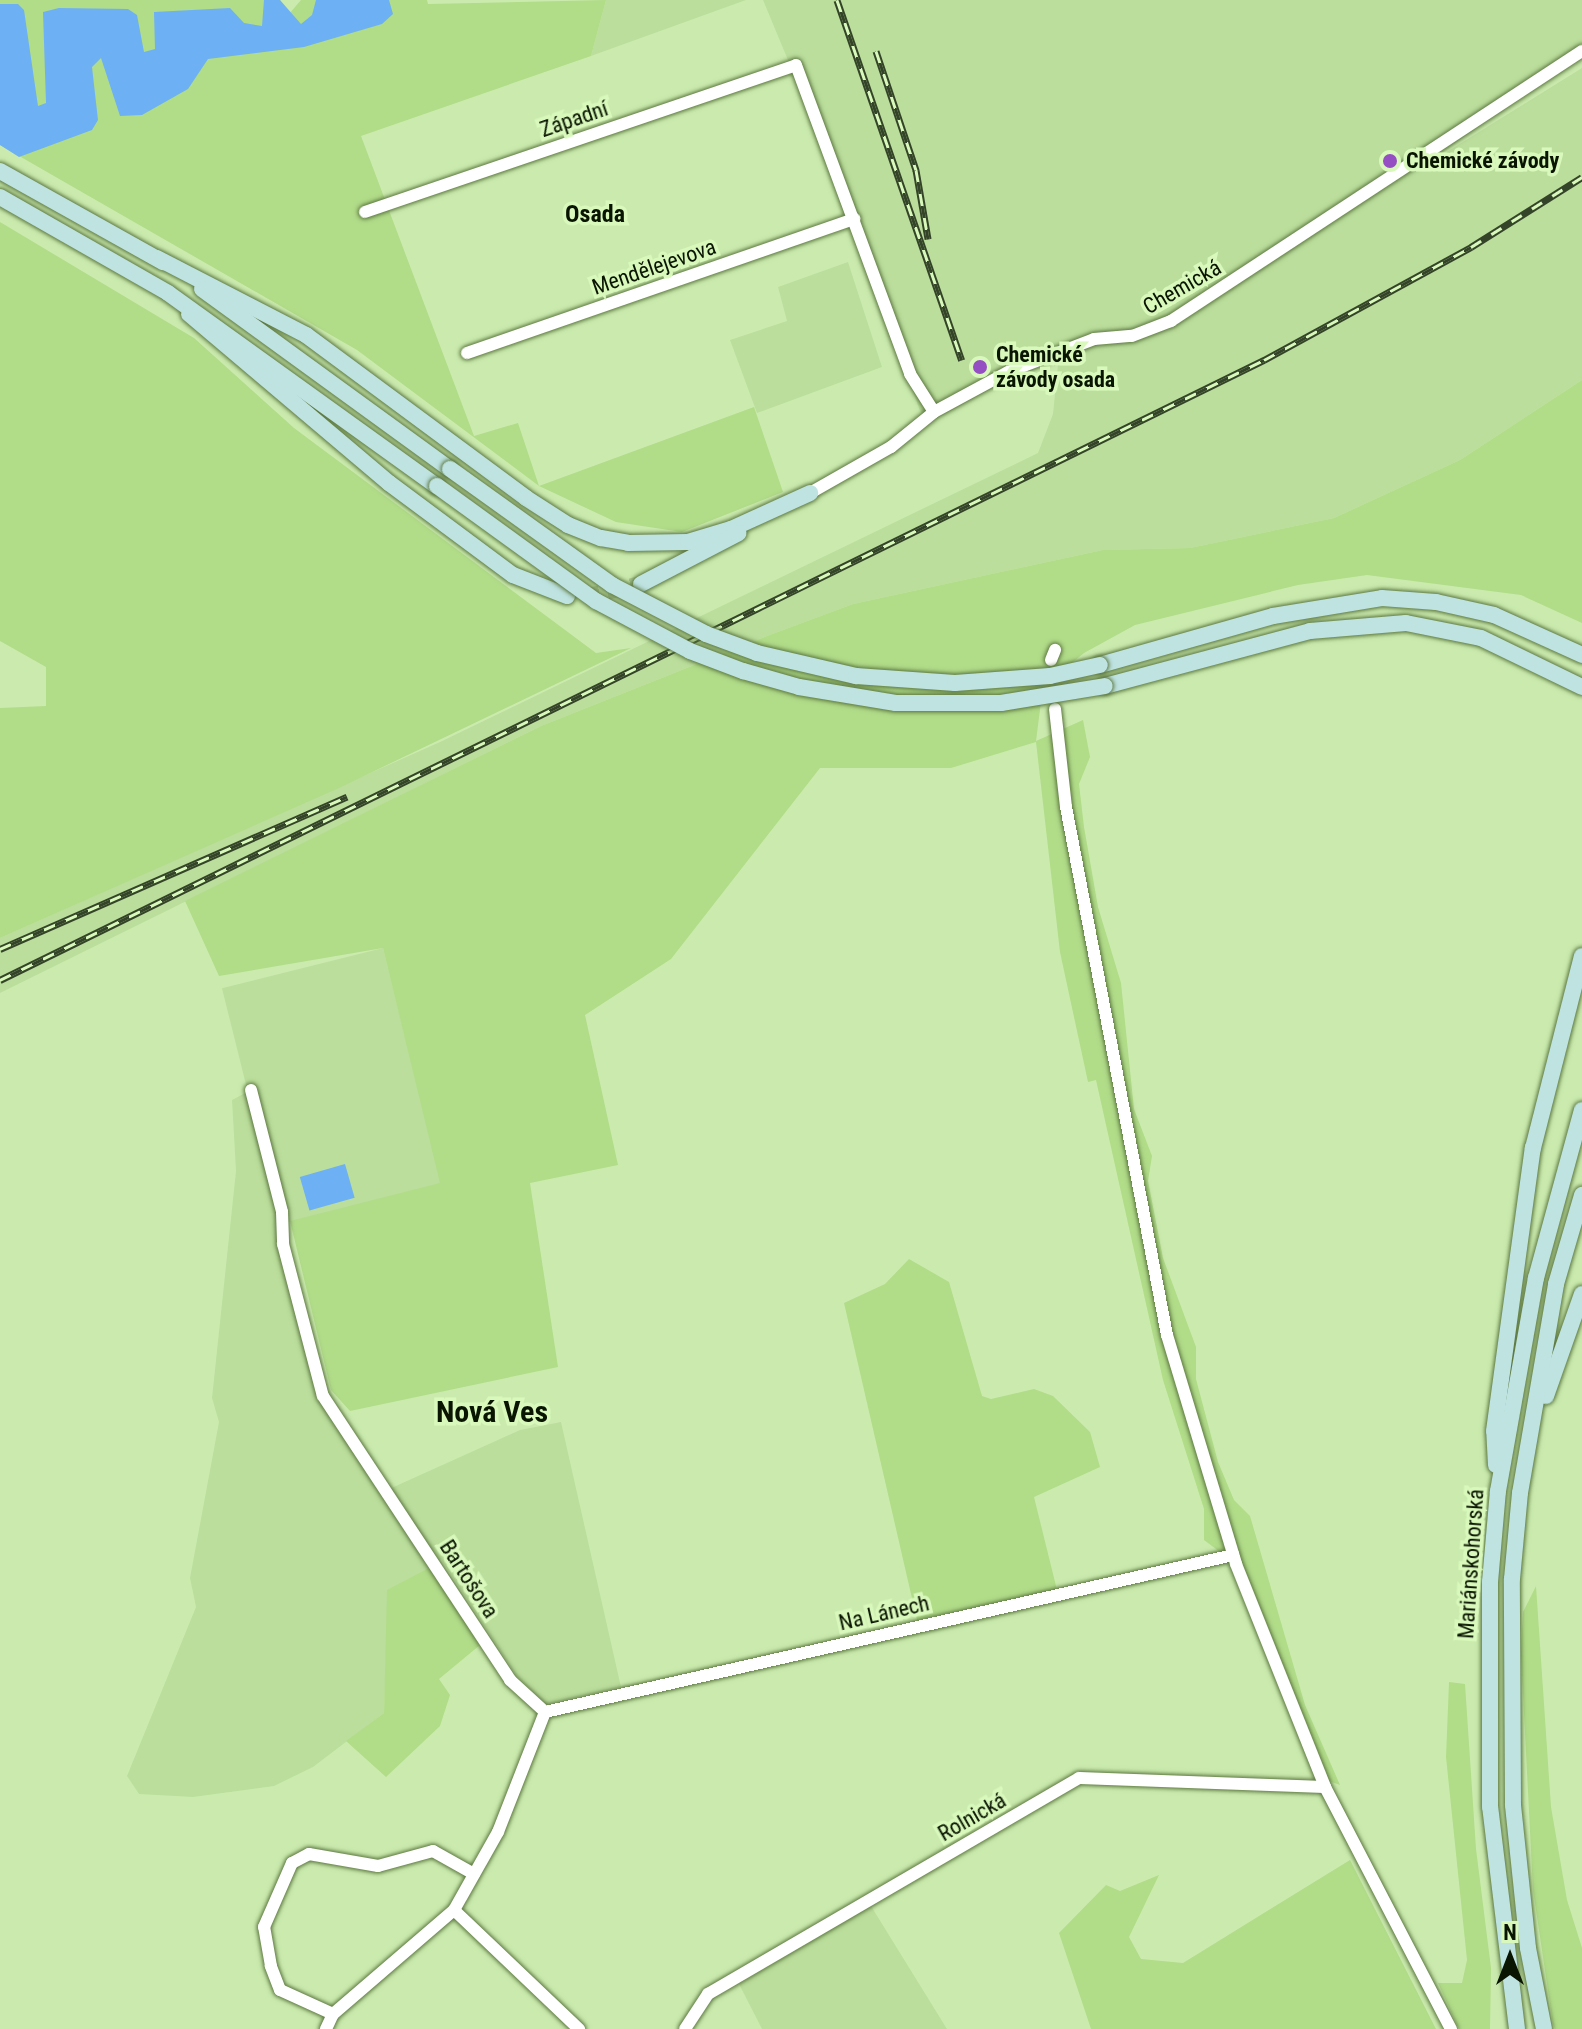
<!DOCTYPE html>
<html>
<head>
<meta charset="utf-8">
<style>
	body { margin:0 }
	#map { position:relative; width:1582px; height:2029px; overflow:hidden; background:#cbebae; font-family:"Roboto Condensed",sans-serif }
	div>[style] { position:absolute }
	.built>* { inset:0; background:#bbde9c; transform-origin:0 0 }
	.green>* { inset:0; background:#b1dc88 }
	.water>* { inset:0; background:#6eb0f4; transform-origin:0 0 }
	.secondary-tunnel>* { height:16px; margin-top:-8px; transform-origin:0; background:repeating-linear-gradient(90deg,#aecb94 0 16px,transparent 0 24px) }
	.roads { filter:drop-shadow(0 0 2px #5c7840) drop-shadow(0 0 2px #5c7840) }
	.street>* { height:12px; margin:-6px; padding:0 6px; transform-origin:6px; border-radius:6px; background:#fff }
	.secondary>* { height:16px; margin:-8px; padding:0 8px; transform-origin:8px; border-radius:8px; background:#bee3e1 }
	.rail>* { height:7px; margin-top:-3.5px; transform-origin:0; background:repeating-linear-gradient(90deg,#d8f9bb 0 12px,#344428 0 24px); box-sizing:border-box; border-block:2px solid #344428 }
	.bridges { filter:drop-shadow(0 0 2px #5c7840) drop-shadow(0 0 2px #5c7840) }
	.secondary-bridge>* { height:16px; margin:-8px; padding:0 8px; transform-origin:8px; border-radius:8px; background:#bee3e1 }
	.dots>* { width:22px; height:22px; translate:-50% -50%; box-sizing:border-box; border:4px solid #d8f9bb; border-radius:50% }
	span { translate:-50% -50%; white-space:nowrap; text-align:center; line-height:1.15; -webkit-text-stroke:7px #d8f9bb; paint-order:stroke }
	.street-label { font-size:22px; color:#091401 }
	.poi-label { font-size:22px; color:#091401; font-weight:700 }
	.left { translate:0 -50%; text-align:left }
	.neighbourhood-label { font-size:24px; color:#091401; font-weight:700 }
	.district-label { font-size:30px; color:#091401; font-weight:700 }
	.north { position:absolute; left:1470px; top:1917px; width:80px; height:80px; -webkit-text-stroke:6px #d8f9bb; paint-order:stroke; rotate:0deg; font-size:22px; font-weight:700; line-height:32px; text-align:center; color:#091401 }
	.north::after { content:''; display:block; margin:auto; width:28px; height:36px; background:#091401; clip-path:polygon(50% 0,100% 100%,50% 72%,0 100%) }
</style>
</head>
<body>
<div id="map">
	<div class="built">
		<i style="clip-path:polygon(606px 0,746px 0,591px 56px)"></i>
		<i style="clip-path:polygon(763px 0,1582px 0,1582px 52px,1421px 168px,1582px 68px,1582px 380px,1460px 460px,1334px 518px,1190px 548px,1103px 550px,853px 604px,767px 636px,541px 726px,0 993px,0 938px,440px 742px,1038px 453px,1053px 414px,1058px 364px,1018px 374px,930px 422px,920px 411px,854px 219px)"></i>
		<i style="clip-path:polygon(848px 262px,882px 367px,757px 413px,730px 340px,787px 321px,778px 287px)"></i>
		<i style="left:383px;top:948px;width:243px;height:166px;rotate:76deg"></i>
		<i style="clip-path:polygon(251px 1090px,323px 1393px,387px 1490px,520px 1430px,561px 1422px,621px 1687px,546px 1704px,517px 1676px,441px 1559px,429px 1568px,386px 1657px,384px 1713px,313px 1767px,274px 1786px,193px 1797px,139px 1794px,127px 1776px,196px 1607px,190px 1578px,219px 1422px,212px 1398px,236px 1171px,232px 1100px)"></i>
		<i style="clip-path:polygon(871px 1906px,947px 2029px,762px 2029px,739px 1984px)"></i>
	</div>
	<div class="green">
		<i style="clip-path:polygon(0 0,280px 0,289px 14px,301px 0,427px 0,428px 4px,606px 0,591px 56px,361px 136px,474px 436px,518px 423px,539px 486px,754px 407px,783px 492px,682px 532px,616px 522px,539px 486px,357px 350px,0 145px)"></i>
		<i style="clip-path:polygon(0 222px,194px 338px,294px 428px,596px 653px,631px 648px,339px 788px,0 938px,0 708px,46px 706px,46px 667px,0 641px)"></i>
		<i style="clip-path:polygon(1582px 380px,1582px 623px,1521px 595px,1367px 575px,1298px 585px,1135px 625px,1084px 653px,1043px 686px,1036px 741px,1083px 720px,1090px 757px,1079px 784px,1084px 827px,1098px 907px,1121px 983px,1134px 1109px,1152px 1156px,1148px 1181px,1163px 1258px,1196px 1347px,1196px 1379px,1218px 1462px,1234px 1500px,1250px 1516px,1305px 1705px,1340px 1785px,1321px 1778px,1236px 1564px,1204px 1540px,1204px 1509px,1163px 1380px,1096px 1080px,1088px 1082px,1060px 952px,1036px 742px,951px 768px,820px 768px,671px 959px,585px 1015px,618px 1165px,530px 1183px,558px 1367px,350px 1411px,331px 1390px,290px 1221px,440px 1183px,383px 948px,219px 976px,185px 901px,541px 726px,767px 636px,853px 604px,1103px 550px,1190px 548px,1334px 518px,1460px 460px)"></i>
		<i style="clip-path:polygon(909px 1259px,949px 1282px,982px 1396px,991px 1399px,1034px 1389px,1053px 1396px,1090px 1432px,1100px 1467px,1034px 1497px,1057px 1590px,917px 1620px,844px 1303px,885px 1284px)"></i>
		<i style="clip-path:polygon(429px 1568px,480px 1645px,439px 1679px,450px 1695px,440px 1726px,386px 1777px,346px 1741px,384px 1713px,387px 1590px)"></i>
		<i style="clip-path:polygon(1536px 1586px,1551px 1807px,1567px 1900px,1582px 1948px,1582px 2029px,1555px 2029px,1553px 2024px,1533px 1890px,1521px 1654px,1523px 1612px)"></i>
		<i style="clip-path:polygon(1449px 1682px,1465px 1684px,1476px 1849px,1491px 1968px,1490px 2029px,1459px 2029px,1438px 1983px,1462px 1983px,1467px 1960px,1446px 1757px)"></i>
		<i style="clip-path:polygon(1350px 1860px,1436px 2029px,1091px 2029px,1059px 1933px,1106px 1885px,1120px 1891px,1159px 1875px,1129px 1937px,1141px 1959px,1183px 1963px)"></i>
	</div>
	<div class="water">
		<i style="clip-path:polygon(264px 0,280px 0,301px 24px,312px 15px,316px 0,389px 0,393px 14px,382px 24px,304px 47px,208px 59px,188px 89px,142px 115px,120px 116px,101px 58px,92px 67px,98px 120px,92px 130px,19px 157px,0 145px,0 4px,18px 4px,24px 10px,38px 106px,46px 103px,43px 12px,59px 8px,128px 9px,137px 15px,144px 52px,155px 49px,154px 12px,230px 8px,244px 23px,262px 26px)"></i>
		<i style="left:345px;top:1164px;width:35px;height:47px;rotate:74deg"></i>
	</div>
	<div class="secondary-tunnel">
		<i style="left:584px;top:597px;width:58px;rotate:-12.8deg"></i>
	</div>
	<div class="roads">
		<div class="street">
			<i style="left:365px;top:212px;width:455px;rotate:-18.8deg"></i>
			<i style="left:796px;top:65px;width:329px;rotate:69.7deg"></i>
			<i style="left:910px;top:374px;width:45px;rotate:57.7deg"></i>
			<i style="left:467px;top:353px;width:410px;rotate:-19.1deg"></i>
			<i style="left:810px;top:493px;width:93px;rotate:-29.6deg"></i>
			<i style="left:891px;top:447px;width:55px;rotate:-39.1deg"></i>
			<i style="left:934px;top:412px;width:84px;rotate:-28.4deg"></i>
			<i style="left:1008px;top:372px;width:92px;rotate:-21deg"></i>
			<i style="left:1094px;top:339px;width:38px;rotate:-5deg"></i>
			<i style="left:1132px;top:336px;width:42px;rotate:-21deg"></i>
			<i style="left:1171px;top:321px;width:492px;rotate:-33.3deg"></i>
			<i style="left:1051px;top:660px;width:11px;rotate:-68deg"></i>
			<i style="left:1055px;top:709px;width:99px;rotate:83.6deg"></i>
			<i style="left:1066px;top:807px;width:538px;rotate:79.17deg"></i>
			<i style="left:1167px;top:1335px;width:239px;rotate:73.2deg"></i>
			<i style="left:1236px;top:1564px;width:240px;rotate:68.2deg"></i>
			<i style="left:1325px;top:1787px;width:273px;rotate:62.5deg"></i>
			<i style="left:251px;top:1090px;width:126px;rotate:75.7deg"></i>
			<i style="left:282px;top:1212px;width:32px;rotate:88deg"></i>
			<i style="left:283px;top:1244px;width:157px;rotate:75.3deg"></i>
			<i style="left:323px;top:1396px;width:340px;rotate:56.6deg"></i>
			<i style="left:510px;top:1680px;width:47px;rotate:42.4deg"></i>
			<i style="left:545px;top:1712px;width:129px;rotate:111.4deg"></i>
			<i style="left:498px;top:1832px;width:90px;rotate:119.4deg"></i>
			<i style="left:454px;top:1910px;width:160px;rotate:139.3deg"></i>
			<i style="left:333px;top:2014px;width:17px;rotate:115deg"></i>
			<i style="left:545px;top:1712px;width:706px;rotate:-12.85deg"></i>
			<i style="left:454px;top:1910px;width:173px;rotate:43.6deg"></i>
			<i style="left:333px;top:2014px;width:58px;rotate:-155.6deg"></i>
			<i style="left:280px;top:1990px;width:26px;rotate:-111deg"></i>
			<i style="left:271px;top:1966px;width:40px;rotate:-100deg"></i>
			<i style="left:264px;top:1927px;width:70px;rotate:-66.4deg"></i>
			<i style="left:292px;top:1863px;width:19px;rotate:-28deg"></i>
			<i style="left:309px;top:1854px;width:70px;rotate:9.9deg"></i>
			<i style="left:378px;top:1866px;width:57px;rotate:-15.3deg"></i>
			<i style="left:433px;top:1851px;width:47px;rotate:29.3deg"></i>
			<i style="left:685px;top:2029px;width:42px;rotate:-56.7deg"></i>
			<i style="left:708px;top:1994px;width:429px;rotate:-30.2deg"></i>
			<i style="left:1079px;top:1778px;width:246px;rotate:2.1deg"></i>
		</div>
		<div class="secondary">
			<i style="left:0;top:171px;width:187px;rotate:29.2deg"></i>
			<i style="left:0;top:197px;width:193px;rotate:29.7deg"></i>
			<i style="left:168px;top:293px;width:331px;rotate:35.7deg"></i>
			<i style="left:157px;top:258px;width:168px;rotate:27.3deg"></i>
			<i style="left:306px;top:335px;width:274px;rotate:36.5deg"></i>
			<i style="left:526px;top:498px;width:50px;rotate:32.7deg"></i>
			<i style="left:568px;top:525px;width:35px;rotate:22deg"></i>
			<i style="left:601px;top:538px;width:27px;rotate:10deg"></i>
			<i style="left:628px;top:543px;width:60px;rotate:-1deg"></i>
			<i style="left:688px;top:542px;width:45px;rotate:-16.8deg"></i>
			<i style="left:731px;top:529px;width:87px;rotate:-24.5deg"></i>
			<i style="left:202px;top:289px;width:306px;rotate:36deg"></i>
			<i style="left:189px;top:314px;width:262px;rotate:40.2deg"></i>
			<i style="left:389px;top:483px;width:154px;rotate:36.6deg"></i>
			<i style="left:513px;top:575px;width:58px;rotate:21.3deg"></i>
			<i style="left:641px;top:584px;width:110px;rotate:-27.5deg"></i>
			<i style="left:1100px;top:665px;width:180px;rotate:-15.8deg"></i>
			<i style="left:1273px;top:616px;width:110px;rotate:-9.4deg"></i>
			<i style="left:1382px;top:598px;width:54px;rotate:4.2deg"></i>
			<i style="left:1436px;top:602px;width:59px;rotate:12.6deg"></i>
			<i style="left:1494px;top:615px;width:97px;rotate:24.4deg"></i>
			<i style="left:1105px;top:686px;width:212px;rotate:-15deg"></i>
			<i style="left:1310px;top:631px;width:96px;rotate:-4.8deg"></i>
			<i style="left:1406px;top:623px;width:76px;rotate:11.3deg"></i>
			<i style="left:1481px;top:638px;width:112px;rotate:25.9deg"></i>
			<i style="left:1546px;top:1396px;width:108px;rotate:-70.6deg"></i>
			<i style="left:1496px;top:1465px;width:34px;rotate:-93deg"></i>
			<i style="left:1494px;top:1431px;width:286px;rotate:-82.2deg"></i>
			<i style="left:1533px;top:1148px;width:198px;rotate:-75.7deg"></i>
			<i style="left:1517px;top:2029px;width:224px;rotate:-96.9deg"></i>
			<i style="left:1490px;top:1807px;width:225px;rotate:-90deg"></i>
			<i style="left:1490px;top:1582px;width:91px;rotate:-85deg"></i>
			<i style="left:1498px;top:1491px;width:216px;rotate:-79.9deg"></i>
			<i style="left:1536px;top:1278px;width:174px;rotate:-74.7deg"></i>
			<i style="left:1544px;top:2029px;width:83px;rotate:-101.2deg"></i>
			<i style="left:1528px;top:1948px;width:144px;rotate:-96deg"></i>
			<i style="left:1513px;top:1805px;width:226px;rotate:-90.3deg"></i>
			<i style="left:1512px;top:1579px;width:86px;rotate:-84.7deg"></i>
			<i style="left:1520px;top:1493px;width:212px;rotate:-80.2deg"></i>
			<i style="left:1556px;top:1284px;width:93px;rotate:-73.7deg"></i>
		</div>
	</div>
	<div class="rail">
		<i style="left:837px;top:0;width:381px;rotate:70.9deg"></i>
		<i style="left:876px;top:51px;width:126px;rotate:71.4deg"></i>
		<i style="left:916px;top:170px;width:70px;rotate:80.1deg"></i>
		<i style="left:0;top:949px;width:379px;rotate:-23.7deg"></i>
		<i style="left:0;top:980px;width:1408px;rotate:-26.13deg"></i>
		<i style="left:1264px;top:360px;width:236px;rotate:-28.6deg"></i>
		<i style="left:1471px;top:247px;width:131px;rotate:-32.2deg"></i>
	</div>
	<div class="bridges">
		<div class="secondary-bridge">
			<i style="left:450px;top:469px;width:199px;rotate:35.6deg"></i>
			<i style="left:612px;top:585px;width:106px;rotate:27.5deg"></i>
			<i style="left:706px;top:634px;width:54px;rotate:20.4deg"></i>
			<i style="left:757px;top:653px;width:102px;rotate:13.1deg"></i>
			<i style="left:856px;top:676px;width:99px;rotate:4deg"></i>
			<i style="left:955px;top:683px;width:95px;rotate:-4.2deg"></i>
			<i style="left:1050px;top:676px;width:51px;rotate:-12.4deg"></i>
			<i style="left:437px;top:486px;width:196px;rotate:35.9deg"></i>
			<i style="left:596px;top:601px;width:106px;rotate:28deg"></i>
			<i style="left:690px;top:651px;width:57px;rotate:20.7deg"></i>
			<i style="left:743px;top:671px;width:58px;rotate:15.9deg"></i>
			<i style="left:799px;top:687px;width:98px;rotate:9.4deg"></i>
			<i style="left:896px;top:703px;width:105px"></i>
			<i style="left:1001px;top:703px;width:105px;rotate:-9.3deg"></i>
		</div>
	</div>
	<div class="dots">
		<i style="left:1390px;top:161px;background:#964fc2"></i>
		<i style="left:980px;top:367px;background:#964fc2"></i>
	</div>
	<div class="street-label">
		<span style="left:574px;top:119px;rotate:-19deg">Západní</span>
		<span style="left:654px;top:267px;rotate:-19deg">Mendělejevova</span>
		<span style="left:1182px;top:287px;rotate:-30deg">Chemická</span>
		<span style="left:1471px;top:1564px;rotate:-86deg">Mariánskohorská</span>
		<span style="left:469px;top:1579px;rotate:57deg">Bartošova</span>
		<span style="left:884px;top:1613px;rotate:-13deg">Na Lánech</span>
		<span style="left:972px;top:1817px;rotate:-30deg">Rolnická</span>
	</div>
	<div class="poi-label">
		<span class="left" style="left:1406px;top:161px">Chemické závody</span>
		<span class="left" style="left:996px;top:367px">Chemické<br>závody osada</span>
	</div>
	<div class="neighbourhood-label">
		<span style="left:595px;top:215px">Osada</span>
	</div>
	<div class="district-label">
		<span style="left:492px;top:1412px">Nová Ves</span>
	</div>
	<div class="north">N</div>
</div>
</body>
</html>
